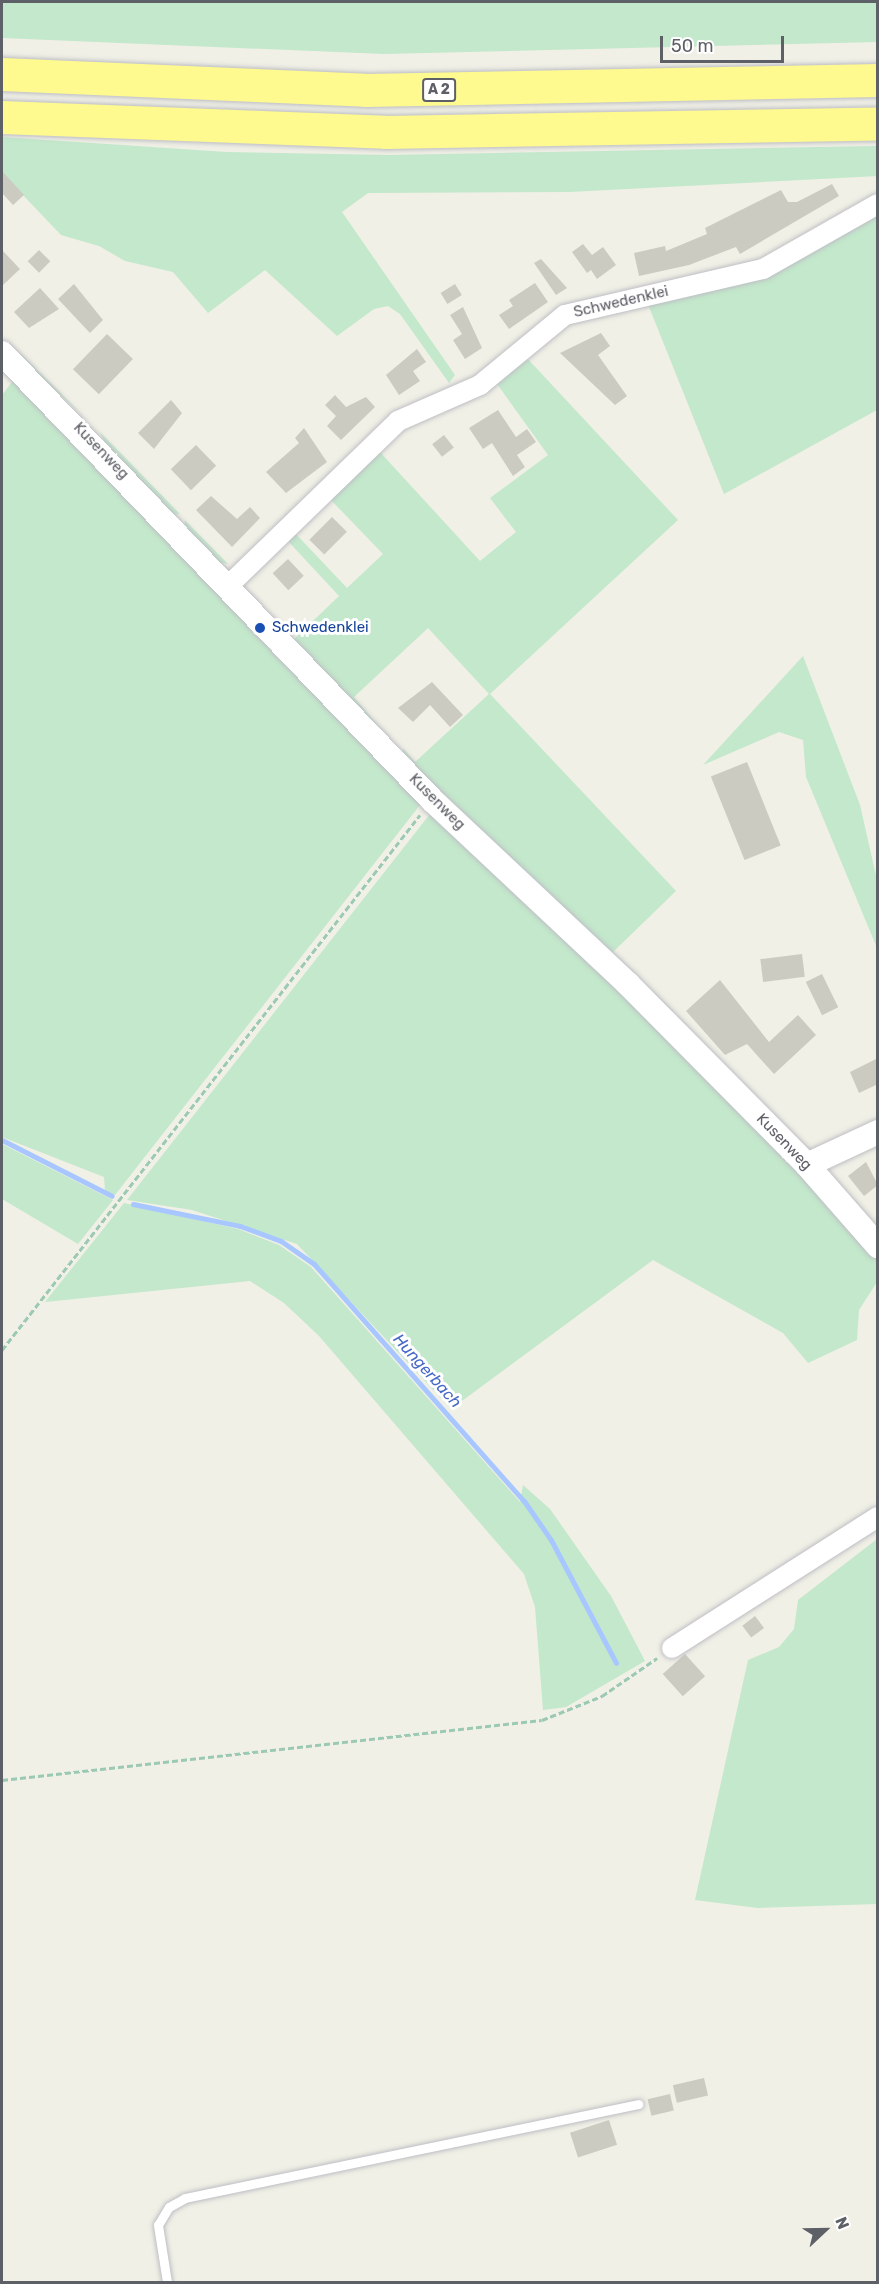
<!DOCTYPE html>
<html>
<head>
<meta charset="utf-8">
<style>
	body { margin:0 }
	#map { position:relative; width:879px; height:2284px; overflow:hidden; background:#f0f0e6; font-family:Rubik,sans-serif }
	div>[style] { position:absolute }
	.green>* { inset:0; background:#c3e8cb }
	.stream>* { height:5px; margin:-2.5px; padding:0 2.5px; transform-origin:2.5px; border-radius:2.5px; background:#a8c6ff }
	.building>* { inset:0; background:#cbcbc2; transform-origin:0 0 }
	.path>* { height:3px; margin-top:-1.5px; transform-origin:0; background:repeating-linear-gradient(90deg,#9cc9b3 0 6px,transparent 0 9px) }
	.roads { filter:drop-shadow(0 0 2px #bebec5) drop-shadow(0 0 2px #bebec5) }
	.service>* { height:9px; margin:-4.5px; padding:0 4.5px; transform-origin:4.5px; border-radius:4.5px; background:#fff }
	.minor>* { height:20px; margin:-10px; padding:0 10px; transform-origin:10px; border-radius:10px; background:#fff }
	.tertiary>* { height:24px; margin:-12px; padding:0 12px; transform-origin:12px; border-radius:12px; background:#fff }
	.motorway>* { height:33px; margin:-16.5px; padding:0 16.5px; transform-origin:16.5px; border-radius:16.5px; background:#fefa90 }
	.dots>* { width:16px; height:16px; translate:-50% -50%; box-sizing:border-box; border:3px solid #fff; border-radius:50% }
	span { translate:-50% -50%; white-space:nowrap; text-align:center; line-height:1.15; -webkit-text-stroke:6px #fff; paint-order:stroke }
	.shield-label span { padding:2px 4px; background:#fff; border:2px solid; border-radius:4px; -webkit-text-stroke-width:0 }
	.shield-label { font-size:14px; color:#5e6067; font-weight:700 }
	.street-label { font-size:15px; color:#5e6067 }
	.transit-label { font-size:15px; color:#164399 }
	.left { translate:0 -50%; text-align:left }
	.water-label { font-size:16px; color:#4769c6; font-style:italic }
	.frame { position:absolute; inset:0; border:3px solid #5e6067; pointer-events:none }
	.north { position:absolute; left:795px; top:2200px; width:60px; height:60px; -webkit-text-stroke:4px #fff; paint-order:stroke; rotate:68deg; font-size:16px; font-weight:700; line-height:24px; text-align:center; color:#5e6067 }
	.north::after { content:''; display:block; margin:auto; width:21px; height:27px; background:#5e6067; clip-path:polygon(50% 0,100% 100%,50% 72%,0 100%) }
	.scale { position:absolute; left:660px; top:36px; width:124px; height:27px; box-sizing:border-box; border:3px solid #5e6067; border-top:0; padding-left:8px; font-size:18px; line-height:21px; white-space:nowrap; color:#5e6067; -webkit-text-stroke:4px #fff; paint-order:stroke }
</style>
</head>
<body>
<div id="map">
	<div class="green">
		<i style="clip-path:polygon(2px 2px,877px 2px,878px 42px,384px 54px,2px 38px)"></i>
		<i style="clip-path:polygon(2px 137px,227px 152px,389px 155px,877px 146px,878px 176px,569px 192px,368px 193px,342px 212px,455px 375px,449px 383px,400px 314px,388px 306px,374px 309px,337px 336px,265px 270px,208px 313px,173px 272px,125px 261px,99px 246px,61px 235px,2px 173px)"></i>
		<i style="clip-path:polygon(877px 214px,877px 410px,724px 494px,647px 302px,773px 273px)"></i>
		<i style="clip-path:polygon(21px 354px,85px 417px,18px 357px)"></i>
		<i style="clip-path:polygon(525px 356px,678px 520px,490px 694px,676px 891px,613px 952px,673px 1011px,666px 1012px,400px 752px,404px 749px,415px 762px,489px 694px,428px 628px,354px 697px,392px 742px,292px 641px,339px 596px,287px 540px,294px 532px,347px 588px,383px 554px,330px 499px,379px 451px,480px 561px,516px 532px,490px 498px,548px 455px,495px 381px)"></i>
		<i style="clip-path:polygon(2px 363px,420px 805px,115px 1195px,105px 1191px,104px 1177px,2px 1137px,2px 395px,12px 382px)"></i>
		<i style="clip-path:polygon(100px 432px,107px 439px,180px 514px,172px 515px,107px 447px)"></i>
		<i style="clip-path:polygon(185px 520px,228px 564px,218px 562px,184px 528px)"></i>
		<i style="clip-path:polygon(803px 656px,860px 805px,877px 880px,877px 948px,806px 777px,803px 740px,779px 732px,703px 765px)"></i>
		<i style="clip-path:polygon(430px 814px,642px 1009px,877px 1256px,877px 1282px,859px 1310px,857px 1340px,808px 1363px,783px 1333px,653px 1260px,451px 1409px,297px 1244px,192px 1210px,127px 1200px)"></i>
		<i style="clip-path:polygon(2px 1144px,113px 1200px,78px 1244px,2px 1199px)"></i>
		<i style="clip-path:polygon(124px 1203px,238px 1229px,279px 1245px,311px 1267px,520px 1502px,523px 1485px,550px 1509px,611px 1596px,645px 1661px,566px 1707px,543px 1710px,535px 1607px,524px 1574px,319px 1336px,284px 1303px,250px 1281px,45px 1302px)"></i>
		<i style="clip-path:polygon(877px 1539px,877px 1904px,758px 1908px,695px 1900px,748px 1660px,779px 1647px,794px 1629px,798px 1600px)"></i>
	</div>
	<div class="stream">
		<i style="left:2px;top:1140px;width:123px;rotate:27deg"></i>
		<i style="left:133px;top:1204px;width:109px;rotate:11.6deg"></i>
		<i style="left:240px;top:1226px;width:44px;rotate:20.1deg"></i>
		<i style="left:281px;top:1241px;width:40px;rotate:34.9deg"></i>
		<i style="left:314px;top:1264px;width:317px;rotate:48.5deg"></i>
		<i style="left:524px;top:1501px;width:47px;rotate:55.3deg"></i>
		<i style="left:551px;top:1540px;width:139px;rotate:62.1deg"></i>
	</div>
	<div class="building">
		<i style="clip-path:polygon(2px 171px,24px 195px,13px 205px,2px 193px)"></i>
		<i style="clip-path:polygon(832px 184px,839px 196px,740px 254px,736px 247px,689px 265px,639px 276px,634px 253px,665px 246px,666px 251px,707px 234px,705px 228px,781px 190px,788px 202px,797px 202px)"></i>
		<i style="clip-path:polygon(583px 244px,592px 255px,603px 247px,616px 265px,597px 279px,591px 270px,587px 273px,572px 252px)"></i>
		<i style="clip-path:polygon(2px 250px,20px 269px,2px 286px)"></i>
		<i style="left:39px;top:250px;width:16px;height:16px;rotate:45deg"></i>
		<i style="clip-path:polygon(541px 259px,567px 288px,556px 295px,534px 263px)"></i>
		<i style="clip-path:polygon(535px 283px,548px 302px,509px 329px,499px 315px,513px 306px,509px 300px)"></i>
		<i style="clip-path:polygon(74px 284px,103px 320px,90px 333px,58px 299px)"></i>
		<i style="left:455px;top:284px;width:13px;height:17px;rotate:58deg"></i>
		<i style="clip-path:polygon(40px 288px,59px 309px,29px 328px,14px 312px)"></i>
		<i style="clip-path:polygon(463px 307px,482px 348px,465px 359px,453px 340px,462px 334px,450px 315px)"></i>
		<i style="clip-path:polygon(601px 333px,610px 346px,598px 355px,627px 396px,615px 405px,560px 353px)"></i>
		<i style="left:107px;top:334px;width:36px;height:49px;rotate:44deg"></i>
		<i style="clip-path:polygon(417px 349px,426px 362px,413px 371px,420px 381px,399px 395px,386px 375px)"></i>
		<i style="clip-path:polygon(335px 395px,346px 407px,366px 397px,375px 407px,341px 440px,327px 426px,336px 416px,325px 405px)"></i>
		<i style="clip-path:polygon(171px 400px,182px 413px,154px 449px,138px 433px)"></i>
		<i style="clip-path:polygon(498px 410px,516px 437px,527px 429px,536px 442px,517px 455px,525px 467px,513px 476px,492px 443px,483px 449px,469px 428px)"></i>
		<i style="clip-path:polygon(304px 428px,327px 462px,286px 493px,266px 472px,299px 443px,295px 438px)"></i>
		<i style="left:444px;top:435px;width:16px;height:15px;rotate:52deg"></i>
		<i style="left:196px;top:445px;width:29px;height:35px;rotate:46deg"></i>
		<i style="clip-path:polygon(211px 496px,237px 519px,250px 507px,260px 518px,232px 547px,196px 510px)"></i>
		<i style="left:332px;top:517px;width:21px;height:32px;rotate:45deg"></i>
		<i style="left:288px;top:559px;width:23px;height:21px;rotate:47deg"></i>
		<i style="clip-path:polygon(432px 682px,463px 715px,450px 727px,430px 705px,413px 722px,398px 708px)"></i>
		<i style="left:747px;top:762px;width:90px;height:39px;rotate:68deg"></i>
		<i style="left:802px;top:954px;width:23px;height:42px;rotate:83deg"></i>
		<i style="left:822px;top:974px;width:37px;height:18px;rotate:64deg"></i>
		<i style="clip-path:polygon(720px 980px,769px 1042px,798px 1015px,816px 1035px,774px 1074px,747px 1044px,725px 1055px,686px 1011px)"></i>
		<i style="clip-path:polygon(878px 1058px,878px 1084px,859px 1093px,850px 1072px)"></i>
		<i style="clip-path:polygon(866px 1162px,878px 1185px,864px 1196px,848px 1176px)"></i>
		<i style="left:755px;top:1616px;width:15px;height:16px;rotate:53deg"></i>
		<i style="left:685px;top:1654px;width:30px;height:30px;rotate:48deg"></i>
		<i style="left:704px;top:2078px;width:18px;height:32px;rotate:77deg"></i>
		<i style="left:670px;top:2094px;width:17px;height:23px;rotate:77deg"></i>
		<i style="left:609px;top:2120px;width:26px;height:41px;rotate:72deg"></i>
	</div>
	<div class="path">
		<i style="left:2px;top:1350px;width:679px;rotate:-52deg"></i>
		<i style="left:2px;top:1780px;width:543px;rotate:-6.34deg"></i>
		<i style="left:542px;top:1720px;width:65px;rotate:-21.8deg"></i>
		<i style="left:602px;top:1696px;width:67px;rotate:-34.6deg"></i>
	</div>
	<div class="roads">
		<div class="service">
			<i style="left:167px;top:2282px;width:58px;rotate:-99deg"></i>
			<i style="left:158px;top:2225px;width:21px;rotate:-59deg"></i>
			<i style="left:169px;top:2207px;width:18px;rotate:-29deg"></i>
			<i style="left:185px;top:2198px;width:463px;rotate:-11.7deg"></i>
		</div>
		<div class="minor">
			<i style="left:229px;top:585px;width:235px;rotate:-44.1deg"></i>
			<i style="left:398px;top:421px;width:90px;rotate:-23.7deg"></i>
			<i style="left:480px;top:385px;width:110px;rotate:-39.5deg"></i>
			<i style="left:565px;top:315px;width:203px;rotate:-13.1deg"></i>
			<i style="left:763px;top:269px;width:132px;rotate:-29.5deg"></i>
			<i style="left:672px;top:1648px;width:244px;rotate:-32.5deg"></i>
		</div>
		<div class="tertiary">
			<i style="left:2px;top:353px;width:620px;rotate:46.11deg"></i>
			<i style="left:432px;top:800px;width:269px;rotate:43.2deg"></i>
			<i style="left:628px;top:984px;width:255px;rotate:45.3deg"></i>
			<i style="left:807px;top:1165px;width:108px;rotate:48.8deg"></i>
			<i style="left:807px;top:1165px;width:78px;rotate:-24.9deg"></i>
		</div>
		<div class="motorway">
			<i style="left:2px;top:74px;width:363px;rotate:2.5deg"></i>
			<i style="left:365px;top:90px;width:513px;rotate:-1.12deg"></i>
			<i style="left:2px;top:117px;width:383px;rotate:2.2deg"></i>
			<i style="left:385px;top:132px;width:493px;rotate:-1deg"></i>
		</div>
	</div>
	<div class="dots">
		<i style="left:260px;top:628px;background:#1a4fb4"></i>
	</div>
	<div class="shield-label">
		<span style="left:439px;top:90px">A 2</span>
	</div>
	<div class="street-label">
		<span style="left:621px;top:302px;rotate:-13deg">Schwedenklei</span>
		<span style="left:101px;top:451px;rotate:46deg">Kusenweg</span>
		<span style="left:437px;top:802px;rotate:45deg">Kusenweg</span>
		<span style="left:784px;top:1142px;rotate:46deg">Kusenweg</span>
	</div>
	<div class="transit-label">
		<span class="left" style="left:272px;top:628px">Schwedenklei</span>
	</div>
	<div class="water-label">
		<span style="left:427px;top:1371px;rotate:48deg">Hungerbach</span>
	</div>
	<div class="frame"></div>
	<div class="north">N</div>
	<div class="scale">50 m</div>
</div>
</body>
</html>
